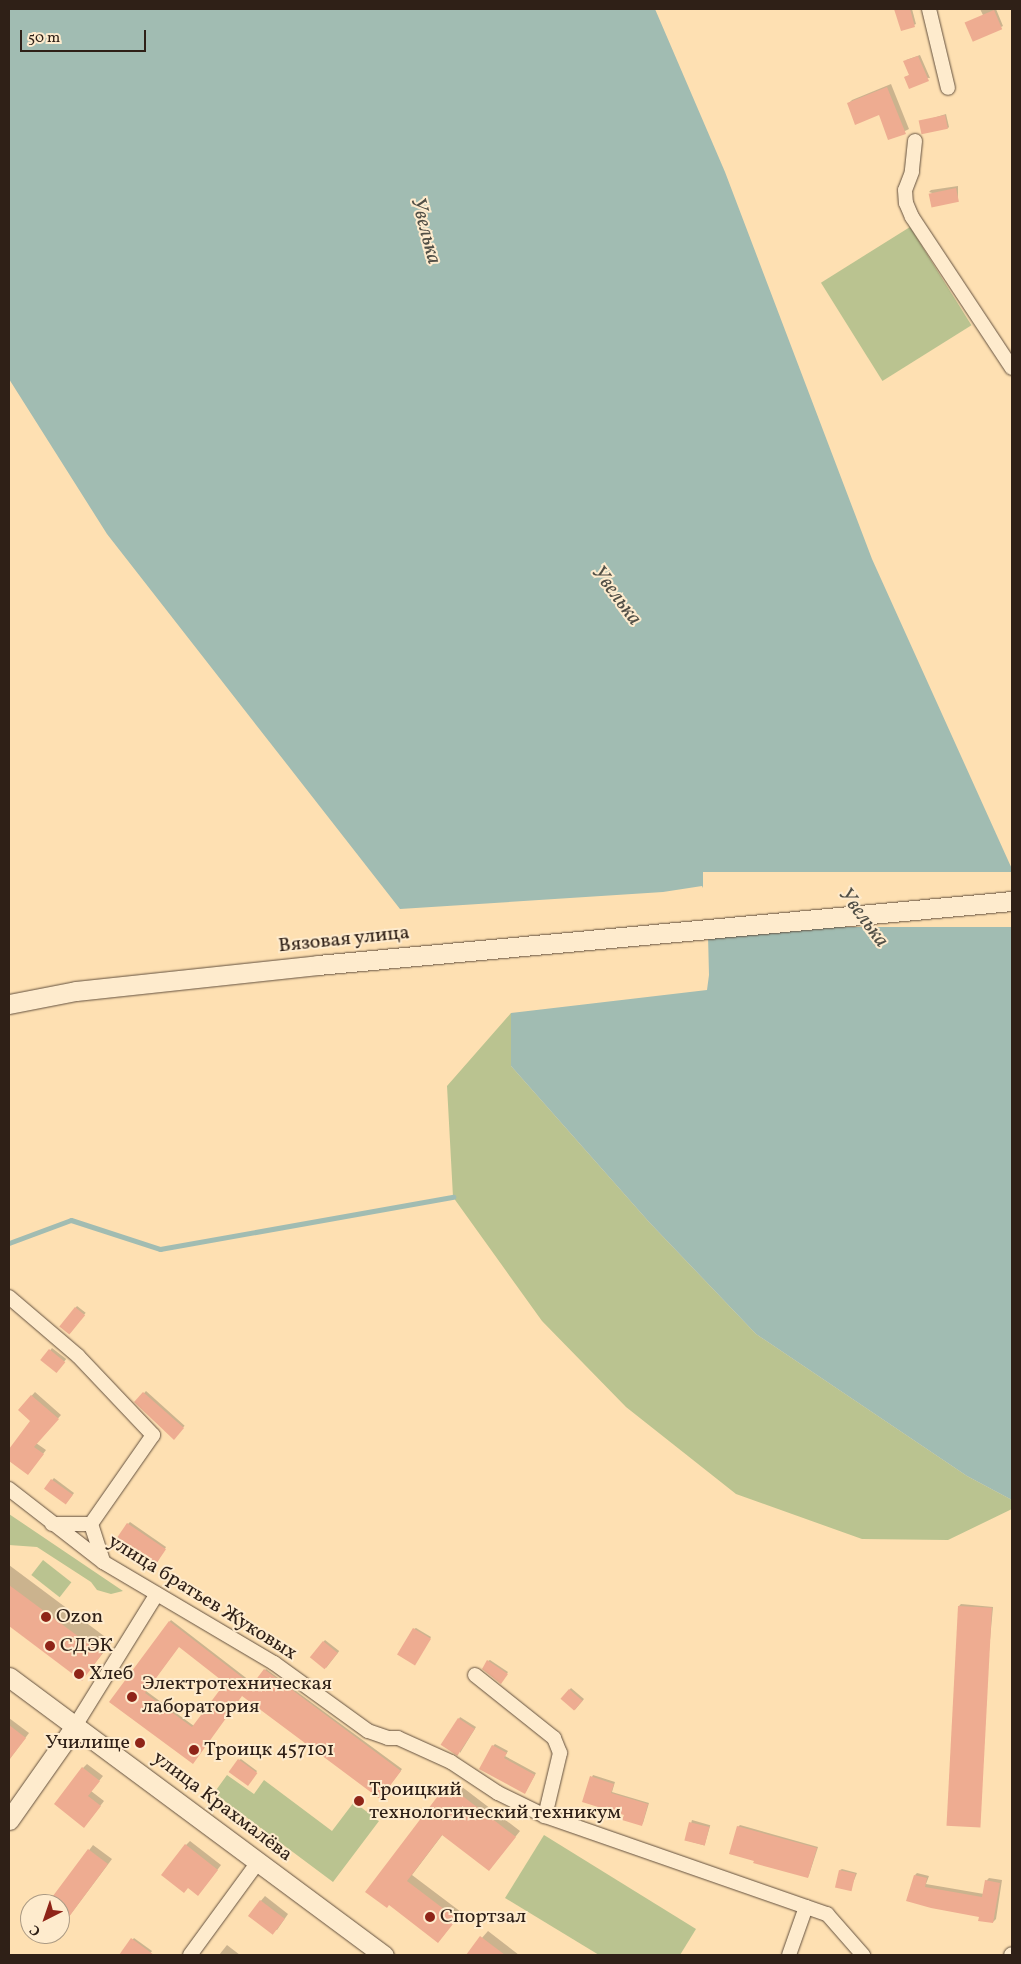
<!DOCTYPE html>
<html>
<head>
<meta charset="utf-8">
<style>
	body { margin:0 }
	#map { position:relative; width:1021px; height:1964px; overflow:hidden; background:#fee0b2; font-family:Vollkorn,serif }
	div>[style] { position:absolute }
	.green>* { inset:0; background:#bac390; transform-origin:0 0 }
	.water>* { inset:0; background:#a1bcb2 }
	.pier>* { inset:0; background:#fee0b2; transform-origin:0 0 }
	.shadow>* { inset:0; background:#0003; transform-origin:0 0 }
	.stream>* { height:5px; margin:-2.5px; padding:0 2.5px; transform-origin:2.5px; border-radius:2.5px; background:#a1bcb2 }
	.building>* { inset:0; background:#eeac91; transform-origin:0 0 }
	.roads { filter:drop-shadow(0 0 1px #63503e) drop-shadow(0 0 1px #63503e) }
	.street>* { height:14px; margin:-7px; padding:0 7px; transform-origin:7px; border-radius:7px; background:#feebcd }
	.secondary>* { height:19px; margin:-9.5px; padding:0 9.5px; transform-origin:9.5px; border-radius:9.5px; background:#feebcd }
	.dots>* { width:14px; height:14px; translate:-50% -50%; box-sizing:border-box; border:2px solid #feebcd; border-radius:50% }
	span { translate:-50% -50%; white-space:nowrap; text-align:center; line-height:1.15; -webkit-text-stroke:4px #feebcd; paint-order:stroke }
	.street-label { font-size:20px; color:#2f2017 }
	.poi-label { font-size:20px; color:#2f2017 }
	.left { translate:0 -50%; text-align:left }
	.right { translate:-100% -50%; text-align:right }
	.water-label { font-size:21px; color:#514f46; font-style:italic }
	.frame { position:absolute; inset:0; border:10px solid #2f2017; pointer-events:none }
	.north { position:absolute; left:20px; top:1894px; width:50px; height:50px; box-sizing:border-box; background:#feebcd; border:1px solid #ab9a84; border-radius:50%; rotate:221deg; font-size:14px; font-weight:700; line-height:20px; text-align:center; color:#2f2017 }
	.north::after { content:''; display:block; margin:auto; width:18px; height:22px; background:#8f2418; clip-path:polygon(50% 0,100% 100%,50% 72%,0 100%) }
	.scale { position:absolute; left:20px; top:30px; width:126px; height:22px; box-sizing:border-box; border:2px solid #2f2017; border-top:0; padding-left:6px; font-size:15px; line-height:18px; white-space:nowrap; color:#2f2017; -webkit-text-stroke:4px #feebcd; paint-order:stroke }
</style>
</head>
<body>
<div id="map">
	<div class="green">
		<i style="left:910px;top:227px;width:116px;height:105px;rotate:58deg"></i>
		<i style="clip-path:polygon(511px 1013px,511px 1066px,649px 1222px,756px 1334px,967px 1476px,1012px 1500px,1012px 1509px,948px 1540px,862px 1539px,736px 1494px,626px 1407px,542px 1321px,453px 1197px,447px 1086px)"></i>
		<i style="clip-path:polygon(9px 1514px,123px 1591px,111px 1594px,97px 1590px,91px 1582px,37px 1547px,9px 1545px)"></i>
		<i style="left:43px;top:1560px;width:36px;height:19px;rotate:38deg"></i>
		<i style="clip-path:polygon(227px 1775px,254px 1794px,264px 1780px,332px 1831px,354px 1802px,379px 1821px,333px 1882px,214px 1793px)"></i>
		<i style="clip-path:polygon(544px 1835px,696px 1929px,680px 1955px,599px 1955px,505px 1898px)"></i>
	</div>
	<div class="water">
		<i style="clip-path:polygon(9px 9px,655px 9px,725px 172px,872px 559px,1012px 869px,1012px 1500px,967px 1476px,756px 1334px,649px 1222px,511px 1066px,511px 1013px,707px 990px,709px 975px,707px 896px,702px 886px,663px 892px,400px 909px,107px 534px,9px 379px)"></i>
	</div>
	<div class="pier">
		<i style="left:1012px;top:872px;width:55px;height:309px;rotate:90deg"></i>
	</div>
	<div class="shadow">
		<i style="clip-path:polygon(895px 9px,912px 9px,916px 24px,902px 30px)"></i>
		<i style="clip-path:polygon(980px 9px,996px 9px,1003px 26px,974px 40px,983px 15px)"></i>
		<i style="clip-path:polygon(920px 55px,930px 78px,905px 77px,910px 75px,906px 60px)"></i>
		<i style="clip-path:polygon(891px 84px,909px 129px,889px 139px,880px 113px,848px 104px,852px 100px)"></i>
		<i style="clip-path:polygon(946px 114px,949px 127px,948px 128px,920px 122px)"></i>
		<i style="clip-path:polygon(958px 186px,958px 201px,929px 192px,931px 190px)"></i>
		<i style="left:77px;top:1306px;width:11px;height:26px;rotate:38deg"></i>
		<i style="left:52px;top:1348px;width:18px;height:16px;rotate:38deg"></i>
		<i style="left:146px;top:1391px;width:52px;height:15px;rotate:42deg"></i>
		<i style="clip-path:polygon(35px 1392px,61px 1415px,36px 1443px,46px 1450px,28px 1474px,9px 1460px,9px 1451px,31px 1421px,19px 1410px)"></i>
		<i style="clip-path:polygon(54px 1478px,74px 1493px,67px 1502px,45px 1488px)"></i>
		<i style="clip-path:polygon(130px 1522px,166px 1547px,156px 1564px,128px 1524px)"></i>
		<i style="clip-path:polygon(9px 1565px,112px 1642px,82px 1679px,9px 1624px)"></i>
		<i style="clip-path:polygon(961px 1604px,993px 1607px,973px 1827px,959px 1606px)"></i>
		<i style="clip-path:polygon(evenodd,171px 1620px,254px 1684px,266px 1669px,402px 1769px,382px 1796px,242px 1695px,194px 1761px,110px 1702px,171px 1620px,179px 1646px,227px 1683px,194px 1726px,146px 1691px,179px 1646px)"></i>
		<i style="clip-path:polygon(416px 1628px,431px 1637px,415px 1663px,414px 1629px)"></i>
		<i style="left:325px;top:1640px;width:18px;height:21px;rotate:38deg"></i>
		<i style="clip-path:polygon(490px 1660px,508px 1672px,502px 1681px,488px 1661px)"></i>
		<i style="left:571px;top:1688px;width:17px;height:14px;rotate:40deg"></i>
		<i style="clip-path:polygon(460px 1717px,476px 1727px,460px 1753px,459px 1719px)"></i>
		<i style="clip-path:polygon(9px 1718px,29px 1733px,9px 1760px)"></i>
		<i style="clip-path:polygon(495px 1744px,508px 1751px,505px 1756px,536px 1773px,526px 1791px,493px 1746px)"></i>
		<i style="clip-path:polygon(241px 1759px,257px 1771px,249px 1783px,239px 1760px)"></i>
		<i style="clip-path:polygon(87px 1764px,103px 1776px,91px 1791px,104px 1801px,88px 1822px,83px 1768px)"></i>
		<i style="clip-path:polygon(593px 1775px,615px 1782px,612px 1792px,649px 1803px,643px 1823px,641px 1825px,625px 1814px,592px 1777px)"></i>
		<i style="clip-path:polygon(453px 1780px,520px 1831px,489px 1870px,443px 1834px,412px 1875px,461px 1912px,443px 1936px,389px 1904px,448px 1785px)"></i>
		<i style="left:692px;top:1820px;width:19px;height:21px;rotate:16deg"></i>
		<i style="clip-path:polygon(740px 1825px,818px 1847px,809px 1875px,808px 1877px,738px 1827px)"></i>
		<i style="clip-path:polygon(190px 1841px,221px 1865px,202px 1890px,189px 1887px,186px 1845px)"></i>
		<i style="clip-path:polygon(93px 1845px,112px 1859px,67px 1919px,60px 1920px,60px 1904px,49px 1904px)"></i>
		<i style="clip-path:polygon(842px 1869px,857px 1873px,850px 1890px,840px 1870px)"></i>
		<i style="clip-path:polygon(917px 1873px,929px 1876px,926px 1884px,984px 1894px,986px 1881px,989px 1878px,1002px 1880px,996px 1919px,993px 1922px,980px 1916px,932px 1907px,915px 1875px)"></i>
		<i style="clip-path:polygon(265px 1896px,288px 1914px,277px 1930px,249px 1915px)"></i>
		<i style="clip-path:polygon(488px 1931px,519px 1955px,467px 1955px)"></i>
		<i style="clip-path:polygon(134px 1938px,152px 1951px,149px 1955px,120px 1955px)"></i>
		<i style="clip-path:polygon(227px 1945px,240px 1955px,219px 1955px)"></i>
	</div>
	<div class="stream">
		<i style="left:9px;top:1243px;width:66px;rotate:-20.4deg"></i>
		<i style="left:71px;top:1220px;width:94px;rotate:18deg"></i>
		<i style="left:160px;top:1249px;width:298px;rotate:-10.1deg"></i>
	</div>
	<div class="building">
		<i style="clip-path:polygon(894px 9px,910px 9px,915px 27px,901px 31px)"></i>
		<i style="left:994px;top:10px;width:21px;height:32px;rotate:67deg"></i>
		<i style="clip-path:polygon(918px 56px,929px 81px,909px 89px,904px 77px,909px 75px,903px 61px)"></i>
		<i style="clip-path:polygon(887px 87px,906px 134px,888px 140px,879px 115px,855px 125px,847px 103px)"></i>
		<i style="left:945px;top:115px;width:14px;height:27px;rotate:78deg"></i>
		<i style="left:956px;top:188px;width:14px;height:28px;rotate:78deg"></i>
		<i style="left:75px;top:1307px;width:13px;height:25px;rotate:39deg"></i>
		<i style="left:49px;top:1349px;width:21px;height:14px;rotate:39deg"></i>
		<i style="clip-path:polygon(143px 1392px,184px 1428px,174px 1440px,134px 1402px)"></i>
		<i style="clip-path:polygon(31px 1395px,59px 1419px,34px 1447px,44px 1454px,28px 1475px,9px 1461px,9px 1449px,30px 1421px,18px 1410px)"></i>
		<i style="left:51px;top:1479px;width:27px;height:12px;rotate:36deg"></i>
		<i style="left:127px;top:1523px;width:47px;height:20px;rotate:34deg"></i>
		<i style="clip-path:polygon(9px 1585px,102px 1654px,82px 1681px,9px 1626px)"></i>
		<i style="left:958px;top:1606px;width:34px;height:220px;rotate:3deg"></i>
		<i style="clip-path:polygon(evenodd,169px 1621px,252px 1685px,264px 1669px,401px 1771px,380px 1799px,242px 1696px,193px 1764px,109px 1702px,169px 1621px,179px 1647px,225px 1683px,192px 1727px,145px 1693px,179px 1647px)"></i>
		<i style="left:413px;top:1628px;width:21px;height:31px;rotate:31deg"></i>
		<i style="left:323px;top:1641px;width:19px;height:21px;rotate:39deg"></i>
		<i style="clip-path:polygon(487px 1660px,508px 1674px,501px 1684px,482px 1669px)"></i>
		<i style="left:569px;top:1689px;width:18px;height:13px;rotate:41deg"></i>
		<i style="left:458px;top:1718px;width:20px;height:32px;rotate:33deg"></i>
		<i style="clip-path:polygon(9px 1725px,26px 1738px,9px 1760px)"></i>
		<i style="clip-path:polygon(492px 1745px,507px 1753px,504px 1758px,535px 1775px,525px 1794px,479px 1769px)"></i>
		<i style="left:238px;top:1759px;width:24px;height:16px;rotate:36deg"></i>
		<i style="clip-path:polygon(82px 1767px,100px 1781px,88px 1796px,101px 1806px,84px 1828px,54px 1804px)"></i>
		<i style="clip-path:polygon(590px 1776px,614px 1784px,611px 1793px,648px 1804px,642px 1826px,622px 1820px,624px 1815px,582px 1802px)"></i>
		<i style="clip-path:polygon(447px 1784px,516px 1837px,489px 1871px,442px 1835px,407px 1881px,457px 1919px,438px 1943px,389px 1905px,387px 1908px,365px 1892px)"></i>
		<i style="left:689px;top:1822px;width:21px;height:19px;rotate:14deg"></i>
		<i style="clip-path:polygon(737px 1826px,817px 1848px,808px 1878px,753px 1863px,754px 1861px,729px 1854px)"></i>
		<i style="clip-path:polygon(185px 1844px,218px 1870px,198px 1896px,188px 1888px,184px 1893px,161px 1875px)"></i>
		<i style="clip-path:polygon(88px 1849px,108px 1864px,60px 1929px,60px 1904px,47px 1904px)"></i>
		<i style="left:839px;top:1870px;width:17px;height:18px;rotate:13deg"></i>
		<i style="clip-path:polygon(914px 1875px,927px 1878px,925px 1887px,982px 1897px,985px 1880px,1000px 1883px,993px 1923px,978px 1921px,979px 1917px,931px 1908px,906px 1901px)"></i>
		<i style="left:260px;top:1900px;width:31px;height:20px;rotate:37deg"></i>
		<i style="clip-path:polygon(480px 1936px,505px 1955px,466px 1955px)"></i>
		<i style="clip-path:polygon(131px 1938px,154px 1955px,119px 1955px)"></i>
	</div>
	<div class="roads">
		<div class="street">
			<i style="left:929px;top:9px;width:81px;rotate:76.5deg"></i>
			<i style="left:915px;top:141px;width:31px;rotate:96deg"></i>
			<i style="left:912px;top:172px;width:19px;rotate:111deg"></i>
			<i style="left:905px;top:190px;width:13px;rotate:86deg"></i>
			<i style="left:906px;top:203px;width:15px;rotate:67deg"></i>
			<i style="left:912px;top:217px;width:181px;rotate:56.5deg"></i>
			<i style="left:9px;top:1297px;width:91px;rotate:40.5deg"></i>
			<i style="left:78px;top:1356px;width:109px;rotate:46.5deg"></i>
			<i style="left:153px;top:1435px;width:108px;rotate:124.9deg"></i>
			<i style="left:91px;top:1524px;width:39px;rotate:180deg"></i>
			<i style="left:9px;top:1489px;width:119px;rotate:37.8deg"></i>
			<i style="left:103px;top:1562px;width:199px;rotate:30.6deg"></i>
			<i style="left:274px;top:1663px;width:116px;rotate:35.9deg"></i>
			<i style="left:368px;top:1731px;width:21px;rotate:19deg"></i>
			<i style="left:388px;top:1738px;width:10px"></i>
			<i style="left:398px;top:1738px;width:58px;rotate:24.4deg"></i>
			<i style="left:451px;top:1762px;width:56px;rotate:33.4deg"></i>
			<i style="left:498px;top:1793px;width:52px;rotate:26.1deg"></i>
			<i style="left:545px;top:1816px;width:299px;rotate:19.2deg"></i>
			<i style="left:827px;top:1914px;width:55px;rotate:48.7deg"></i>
			<i style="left:91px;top:1524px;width:40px;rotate:72deg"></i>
			<i style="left:475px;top:1675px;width:101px;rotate:38.6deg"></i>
			<i style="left:554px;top:1738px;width:16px;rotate:68deg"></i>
			<i style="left:560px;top:1753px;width:65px;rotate:103.4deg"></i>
			<i style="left:75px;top:1726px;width:155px;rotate:-58.2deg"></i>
			<i style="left:190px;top:1955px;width:115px;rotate:-53.8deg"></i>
			<i style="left:789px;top:1955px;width:51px;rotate:-70.5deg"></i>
			<i style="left:1011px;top:1955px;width:1px;rotate:-45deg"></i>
		</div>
		<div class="secondary">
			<i style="left:9px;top:1004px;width:68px;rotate:-11deg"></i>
			<i style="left:76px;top:991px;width:243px;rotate:-6.1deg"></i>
			<i style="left:318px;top:965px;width:697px;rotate:-5.27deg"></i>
			<i style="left:9px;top:1677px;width:467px;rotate:36.6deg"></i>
			<i style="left:9px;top:1820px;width:115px;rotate:-54.9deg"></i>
		</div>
	</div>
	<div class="dots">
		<i style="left:46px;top:1617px;background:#8f2418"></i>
		<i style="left:50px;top:1646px;background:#8f2418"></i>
		<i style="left:79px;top:1674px;background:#8f2418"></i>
		<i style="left:132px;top:1697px;background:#8f2418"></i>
		<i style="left:140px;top:1743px;background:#8f2418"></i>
		<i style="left:194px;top:1750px;background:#8f2418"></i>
		<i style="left:359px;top:1801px;background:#8f2418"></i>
		<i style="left:430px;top:1917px;background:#8f2418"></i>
	</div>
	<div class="street-label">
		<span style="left:344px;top:940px;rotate:-6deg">Вязовая улица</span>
		<span style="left:202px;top:1598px;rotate:32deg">улица братьев Жуковых</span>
		<span style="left:222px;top:1807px;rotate:37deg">улица Крахмалёва</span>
	</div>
	<div class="poi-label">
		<span class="left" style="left:56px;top:1617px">Ozon</span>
		<span class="left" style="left:60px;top:1646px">СДЭК</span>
		<span class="left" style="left:89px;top:1674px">Хлеб</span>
		<span class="left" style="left:142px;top:1696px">Электротехническая<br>лаборатория</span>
		<span class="right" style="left:130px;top:1743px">Училище</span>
		<span class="left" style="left:204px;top:1750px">Троицк 457101</span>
		<span class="left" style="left:369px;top:1802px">Троицкий<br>технологический техникум</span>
		<span class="left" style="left:440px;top:1917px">Спортзал</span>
	</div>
	<div class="water-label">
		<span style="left:425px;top:231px;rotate:75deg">Увелька</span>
		<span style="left:616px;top:596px;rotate:53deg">Увелька</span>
		<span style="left:863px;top:918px;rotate:53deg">Увелька</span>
	</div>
	<div class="frame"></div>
	<div class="north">С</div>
	<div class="scale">50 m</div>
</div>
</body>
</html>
